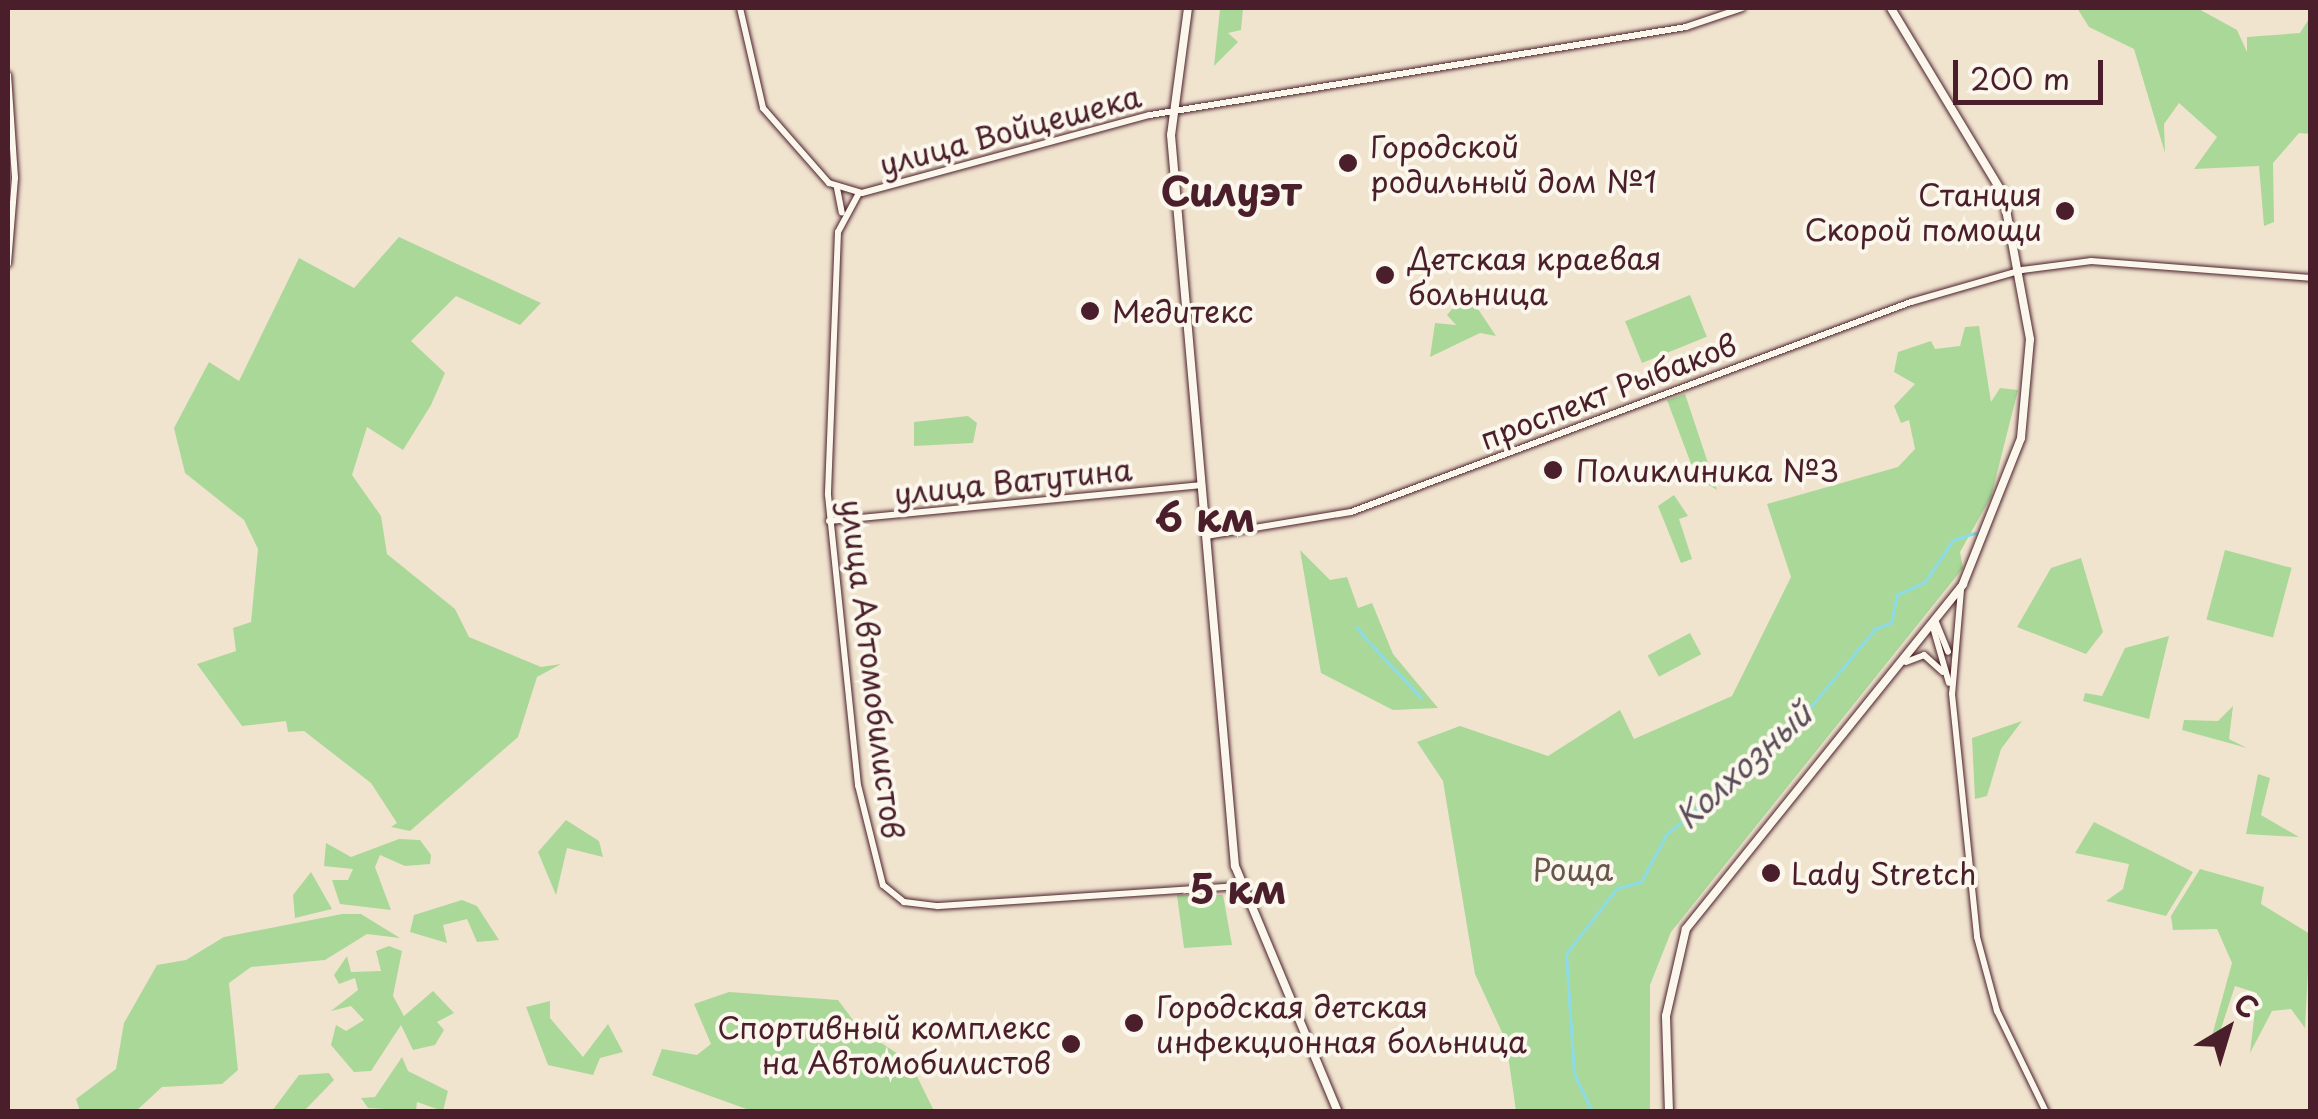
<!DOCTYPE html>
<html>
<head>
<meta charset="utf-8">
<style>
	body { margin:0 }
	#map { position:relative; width:2318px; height:1119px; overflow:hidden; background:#f1e4cf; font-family:"Playpen Sans",sans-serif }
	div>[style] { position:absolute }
	.green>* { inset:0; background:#aad898; transform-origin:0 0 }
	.stream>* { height:2.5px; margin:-1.25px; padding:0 1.25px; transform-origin:1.25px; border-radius:1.25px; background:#8cdce8 }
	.roads { filter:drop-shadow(0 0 2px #4a1f2b) drop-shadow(0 0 2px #4a1f2b) }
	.secondary>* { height:6px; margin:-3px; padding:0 3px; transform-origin:3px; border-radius:3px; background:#fbf7ec }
	.primary>* { height:8px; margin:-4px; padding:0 4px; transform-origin:4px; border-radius:4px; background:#fbf7ec }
	.dots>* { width:28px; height:28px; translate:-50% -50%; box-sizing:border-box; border:5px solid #fbf7ec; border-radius:50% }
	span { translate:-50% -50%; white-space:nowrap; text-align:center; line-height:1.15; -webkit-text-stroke:8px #fbf7ec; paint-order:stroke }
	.street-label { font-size:30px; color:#4a1f2b }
	.poi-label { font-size:30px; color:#4a1f2b }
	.left { translate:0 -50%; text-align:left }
	.right { translate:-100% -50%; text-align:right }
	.park-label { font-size:30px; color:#67564c }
	.water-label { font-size:32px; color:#5a4e5a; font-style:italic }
	.district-label { font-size:40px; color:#4a1f2b; font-weight:700 }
	.frame { position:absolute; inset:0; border:10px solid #4a1f2b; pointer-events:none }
	.north { position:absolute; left:2178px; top:979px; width:100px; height:100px; -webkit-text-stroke:8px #fbf7ec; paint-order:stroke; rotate:38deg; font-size:28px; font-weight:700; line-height:40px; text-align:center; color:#4a1f2b }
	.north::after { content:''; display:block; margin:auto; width:35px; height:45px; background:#4a1f2b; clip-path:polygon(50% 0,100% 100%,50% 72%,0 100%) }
	.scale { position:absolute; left:1953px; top:60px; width:150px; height:45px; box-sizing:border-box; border:5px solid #4a1f2b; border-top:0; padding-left:12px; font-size:30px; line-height:35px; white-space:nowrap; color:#4a1f2b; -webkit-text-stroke:8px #fbf7ec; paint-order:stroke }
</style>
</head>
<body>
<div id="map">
	<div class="green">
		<i style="clip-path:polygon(2077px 8px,2197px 8px,2237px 30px,2247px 52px,2247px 37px,2300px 33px,2310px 17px,2310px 134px,2299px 133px,2273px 163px,2274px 222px,2264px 226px,2259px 166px,2194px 169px,2217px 137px,2179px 103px,2164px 124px,2165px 153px,2134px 49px,2089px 27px)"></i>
		<i style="clip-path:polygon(1220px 9px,1243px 9px,1241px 30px,1228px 33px,1238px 42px,1214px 66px)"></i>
		<i style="clip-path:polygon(399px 237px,541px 303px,520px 325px,456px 296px,411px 341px,445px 373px,431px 405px,403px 450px,367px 427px,352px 475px,381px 516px,387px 554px,455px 609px,469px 637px,541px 667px,561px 664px,537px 677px,518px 737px,410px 831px,391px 827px,397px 823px,371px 783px,304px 731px,288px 732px,286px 721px,242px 726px,197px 664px,236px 651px,233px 628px,251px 622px,258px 549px,244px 520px,185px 473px,174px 428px,209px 362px,239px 381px,299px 258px,354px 288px)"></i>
		<i style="left:1690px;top:295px;width:45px;height:70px;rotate:68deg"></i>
		<i style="clip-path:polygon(1458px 302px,1474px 303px,1496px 336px,1480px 333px,1430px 357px,1435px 323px,1456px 325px,1447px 315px)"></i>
		<i style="clip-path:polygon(1979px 326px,1991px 402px,2000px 388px,2018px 390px,1991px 497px,1960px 552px,1963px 568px,1671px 932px,1650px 985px,1650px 1111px,1516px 1111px,1506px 1041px,1475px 974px,1443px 781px,1417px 742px,1460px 726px,1548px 756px,1620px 710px,1634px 739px,1732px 696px,1791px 577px,1767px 504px,1898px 467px,1915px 449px,1909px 420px,1901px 423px,1894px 406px,1915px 384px,1894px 372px,1898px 352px,1931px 341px,1935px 349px,1960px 346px,1965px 327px)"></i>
		<i style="clip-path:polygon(1685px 394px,1717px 490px,1696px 477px,1667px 400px)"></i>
		<i style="clip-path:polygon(968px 416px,977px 423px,973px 443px,914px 446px,914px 422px)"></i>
		<i style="clip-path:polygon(1674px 495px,1688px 516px,1679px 519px,1692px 559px,1681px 563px,1658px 506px)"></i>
		<i style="clip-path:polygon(1300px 550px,1330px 580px,1347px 577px,1358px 608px,1372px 603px,1393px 654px,1438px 708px,1393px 710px,1321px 673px)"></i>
		<i style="left:2225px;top:550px;width:69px;height:72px;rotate:15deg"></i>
		<i style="clip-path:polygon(2081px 558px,2103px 632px,2086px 654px,2017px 627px,2051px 568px)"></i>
		<i style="left:1690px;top:633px;width:24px;height:48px;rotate:62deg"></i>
		<i style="clip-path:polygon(2169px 636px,2149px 719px,2083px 701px,2085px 693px,2102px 696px,2125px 648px)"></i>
		<i style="clip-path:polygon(2233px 706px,2229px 739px,2247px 748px,2182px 730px,2184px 720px,2218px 721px)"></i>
		<i style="clip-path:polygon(2022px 721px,2001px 749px,1987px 796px,1975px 799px,1972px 738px)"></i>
		<i style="clip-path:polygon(2258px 774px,2270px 778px,2261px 815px,2299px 837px,2246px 834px)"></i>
		<i style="clip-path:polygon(566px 820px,599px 841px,603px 857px,567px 848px,556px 895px,538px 852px)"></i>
		<i style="clip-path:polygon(2094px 822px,2193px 872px,2166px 916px,2106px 901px,2123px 889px,2129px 864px,2075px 853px)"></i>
		<i style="clip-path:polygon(399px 839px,420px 840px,431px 855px,430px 864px,405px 866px,380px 855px,375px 867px,391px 910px,340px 904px,332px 880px,348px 880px,353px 869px,324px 866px,326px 843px,351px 857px)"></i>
		<i style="clip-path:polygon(2200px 869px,2264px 887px,2261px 904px,2310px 934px,2305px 1028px,2291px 1009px,2272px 1011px,2250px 1053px,2257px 993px,2235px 986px,2215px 1047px,2210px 1043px,2232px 963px,2217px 929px,2173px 930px,2171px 916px)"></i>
		<i style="clip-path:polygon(311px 872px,332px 909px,295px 918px,293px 895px)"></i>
		<i style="clip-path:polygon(1177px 895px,1223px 895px,1232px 945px,1184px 948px)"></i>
		<i style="clip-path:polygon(462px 900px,477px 906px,499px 940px,477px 942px,467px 919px,443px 925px,447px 943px,410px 932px,414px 915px)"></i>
		<i style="clip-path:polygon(342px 914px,361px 914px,400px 938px,367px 934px,325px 960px,251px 967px,229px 983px,238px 1070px,222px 1084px,162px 1087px,136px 1111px,80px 1111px,76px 1099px,116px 1069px,124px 1023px,157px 965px,186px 960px,224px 937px)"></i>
		<i style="clip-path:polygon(389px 946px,402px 951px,393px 996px,404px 1016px,433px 991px,454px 1013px,437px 1022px,444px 1030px,435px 1045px,413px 1050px,401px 1025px,371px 1071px,354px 1072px,331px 1045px,336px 1025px,346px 1031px,364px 1020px,351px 1006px,331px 1011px,358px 990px,355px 978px,339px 984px,334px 975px,347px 956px,351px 972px,381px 971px,376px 951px)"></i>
		<i style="clip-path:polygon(729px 992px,838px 1000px,859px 1028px,910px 1062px,934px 1111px,752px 1111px,652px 1075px,662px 1049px,697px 1055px,711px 1044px,694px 1004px)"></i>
		<i style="clip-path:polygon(550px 1001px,550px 1018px,583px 1057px,608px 1024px,623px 1052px,600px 1058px,593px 1075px,548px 1065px,526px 1007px)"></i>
		<i style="clip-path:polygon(402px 1057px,408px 1071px,448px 1091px,443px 1111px,417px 1102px,416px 1111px,368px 1108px,361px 1098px,375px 1097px)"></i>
		<i style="clip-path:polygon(329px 1073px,334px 1080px,304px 1111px,272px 1111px,299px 1075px)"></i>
	</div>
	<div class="stream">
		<i style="left:1357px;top:627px;width:18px;rotate:52deg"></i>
		<i style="left:1371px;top:644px;width:73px;rotate:46.7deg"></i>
		<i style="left:1668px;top:833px;width:158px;rotate:-39.6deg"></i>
		<i style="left:1790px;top:732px;width:134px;rotate:-50.5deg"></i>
		<i style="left:1875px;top:629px;width:17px;rotate:-21deg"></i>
		<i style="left:1891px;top:623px;width:29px;rotate:-78deg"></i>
		<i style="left:1897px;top:595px;width:31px;rotate:-25deg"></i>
		<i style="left:1925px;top:582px;width:50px;rotate:-56.3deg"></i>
		<i style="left:1953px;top:540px;width:23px;rotate:-18deg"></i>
		<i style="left:1592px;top:1112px;width:42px;rotate:-115.3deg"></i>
		<i style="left:1574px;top:1074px;width:120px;rotate:-93.8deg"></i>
		<i style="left:1566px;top:954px;width:83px;rotate:-52.3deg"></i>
		<i style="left:1617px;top:888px;width:25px;rotate:-14deg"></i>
		<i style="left:1641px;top:882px;width:53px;rotate:-62deg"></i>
	</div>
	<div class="roads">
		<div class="secondary">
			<i style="left:740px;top:8px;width:103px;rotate:77deg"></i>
			<i style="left:763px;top:108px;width:100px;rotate:48.7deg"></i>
			<i style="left:829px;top:183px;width:34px;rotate:17deg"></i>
			<i style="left:862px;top:193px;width:298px;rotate:-15.2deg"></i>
			<i style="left:1150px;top:115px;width:543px;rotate:-9.32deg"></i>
			<i style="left:1686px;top:27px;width:59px;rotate:-18.7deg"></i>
			<i style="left:8px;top:75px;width:103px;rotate:86.1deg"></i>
			<i style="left:15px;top:178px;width:86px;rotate:94.7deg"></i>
			<i style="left:837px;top:188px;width:25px;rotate:79deg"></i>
			<i style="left:859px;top:193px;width:44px;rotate:118.3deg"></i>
			<i style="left:838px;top:232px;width:263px;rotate:92.2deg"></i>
			<i style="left:828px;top:495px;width:292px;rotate:84.1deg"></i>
			<i style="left:858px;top:785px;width:103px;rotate:76deg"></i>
			<i style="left:883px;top:885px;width:27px;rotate:39deg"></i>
			<i style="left:904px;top:902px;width:34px;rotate:7deg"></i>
			<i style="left:938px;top:906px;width:303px;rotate:-3.8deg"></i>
			<i style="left:829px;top:521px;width:375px;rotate:-5.5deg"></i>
			<i style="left:1206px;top:536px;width:147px;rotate:-9.4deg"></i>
			<i style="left:1351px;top:512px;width:598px;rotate:-20.56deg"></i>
			<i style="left:1911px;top:302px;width:116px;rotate:-16.1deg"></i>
			<i style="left:2022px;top:270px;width:70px;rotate:-7.4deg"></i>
			<i style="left:2091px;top:261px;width:220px;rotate:4.4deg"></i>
			<i style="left:1961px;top:590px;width:104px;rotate:94.9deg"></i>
			<i style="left:1952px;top:694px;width:244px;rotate:84.1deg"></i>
			<i style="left:1977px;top:937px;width:77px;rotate:74.9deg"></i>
			<i style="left:1997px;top:1011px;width:112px;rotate:64.1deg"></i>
			<i style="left:1936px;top:622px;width:32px;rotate:68deg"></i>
			<i style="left:1933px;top:627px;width:58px;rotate:74.1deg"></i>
			<i style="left:1906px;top:662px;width:19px;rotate:-21deg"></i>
			<i style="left:1924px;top:655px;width:25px;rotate:42deg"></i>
		</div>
		<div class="primary">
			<i style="left:1188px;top:8px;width:128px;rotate:97.6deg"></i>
			<i style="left:1171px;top:135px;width:734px;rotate:85deg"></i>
			<i style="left:1235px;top:866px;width:267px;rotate:67.3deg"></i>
			<i style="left:1669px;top:1112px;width:96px;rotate:-91.8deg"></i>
			<i style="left:1666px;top:1016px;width:89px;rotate:-77.1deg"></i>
			<i style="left:1686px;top:929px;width:442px;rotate:-51.2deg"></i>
			<i style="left:1963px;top:584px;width:157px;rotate:-68.3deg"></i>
			<i style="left:2021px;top:438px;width:99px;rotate:-84.8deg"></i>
			<i style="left:2030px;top:339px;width:147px;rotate:-100.5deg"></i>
			<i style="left:2003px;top:194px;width:217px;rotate:-121.1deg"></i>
		</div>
	</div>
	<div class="dots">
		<i style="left:1348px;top:163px;background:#4a1f2b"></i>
		<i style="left:2065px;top:211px;background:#4a1f2b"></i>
		<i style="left:1385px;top:275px;background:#4a1f2b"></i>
		<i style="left:1090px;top:311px;background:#4a1f2b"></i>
		<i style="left:1553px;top:470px;background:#4a1f2b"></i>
		<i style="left:1771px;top:873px;background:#4a1f2b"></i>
		<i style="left:1134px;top:1023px;background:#4a1f2b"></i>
		<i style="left:1071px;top:1044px;background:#4a1f2b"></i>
	</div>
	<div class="street-label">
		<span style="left:1010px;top:130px;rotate:-15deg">улица Войцешека</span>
		<span style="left:1608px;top:391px;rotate:-21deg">проспект Рыбаков</span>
		<span style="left:1013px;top:481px;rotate:-6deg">улица Ватутина</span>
		<span style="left:873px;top:669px;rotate:83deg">улица Автомобилистов</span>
	</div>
	<div class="poi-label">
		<span class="left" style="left:1370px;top:163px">Городской<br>родильный дом №1</span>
		<span class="right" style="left:2042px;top:211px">Станция<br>Скорой помощи</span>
		<span class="left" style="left:1408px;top:275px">Детская краевая<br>больница</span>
		<span class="left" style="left:1112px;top:311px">Медитекс</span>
		<span class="left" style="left:1576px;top:470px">Поликлиника №3</span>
		<span class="left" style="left:1791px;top:873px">Lady Stretch</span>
		<span class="left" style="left:1156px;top:1023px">Городская детская<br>инфекционная больница</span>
		<span class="right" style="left:1051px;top:1044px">Спортивный комплекс<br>на Автомобилистов</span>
	</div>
	<div class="park-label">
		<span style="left:1573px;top:869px">Роща</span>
	</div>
	<div class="water-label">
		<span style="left:1743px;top:765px;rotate:-42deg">Колхозный</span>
	</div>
	<div class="district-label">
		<span style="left:1231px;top:190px">Силуэт</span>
		<span style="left:1205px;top:516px">6 км</span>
		<span style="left:1238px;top:888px">5 км</span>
	</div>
	<div class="frame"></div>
	<div class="north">С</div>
	<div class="scale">200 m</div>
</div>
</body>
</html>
